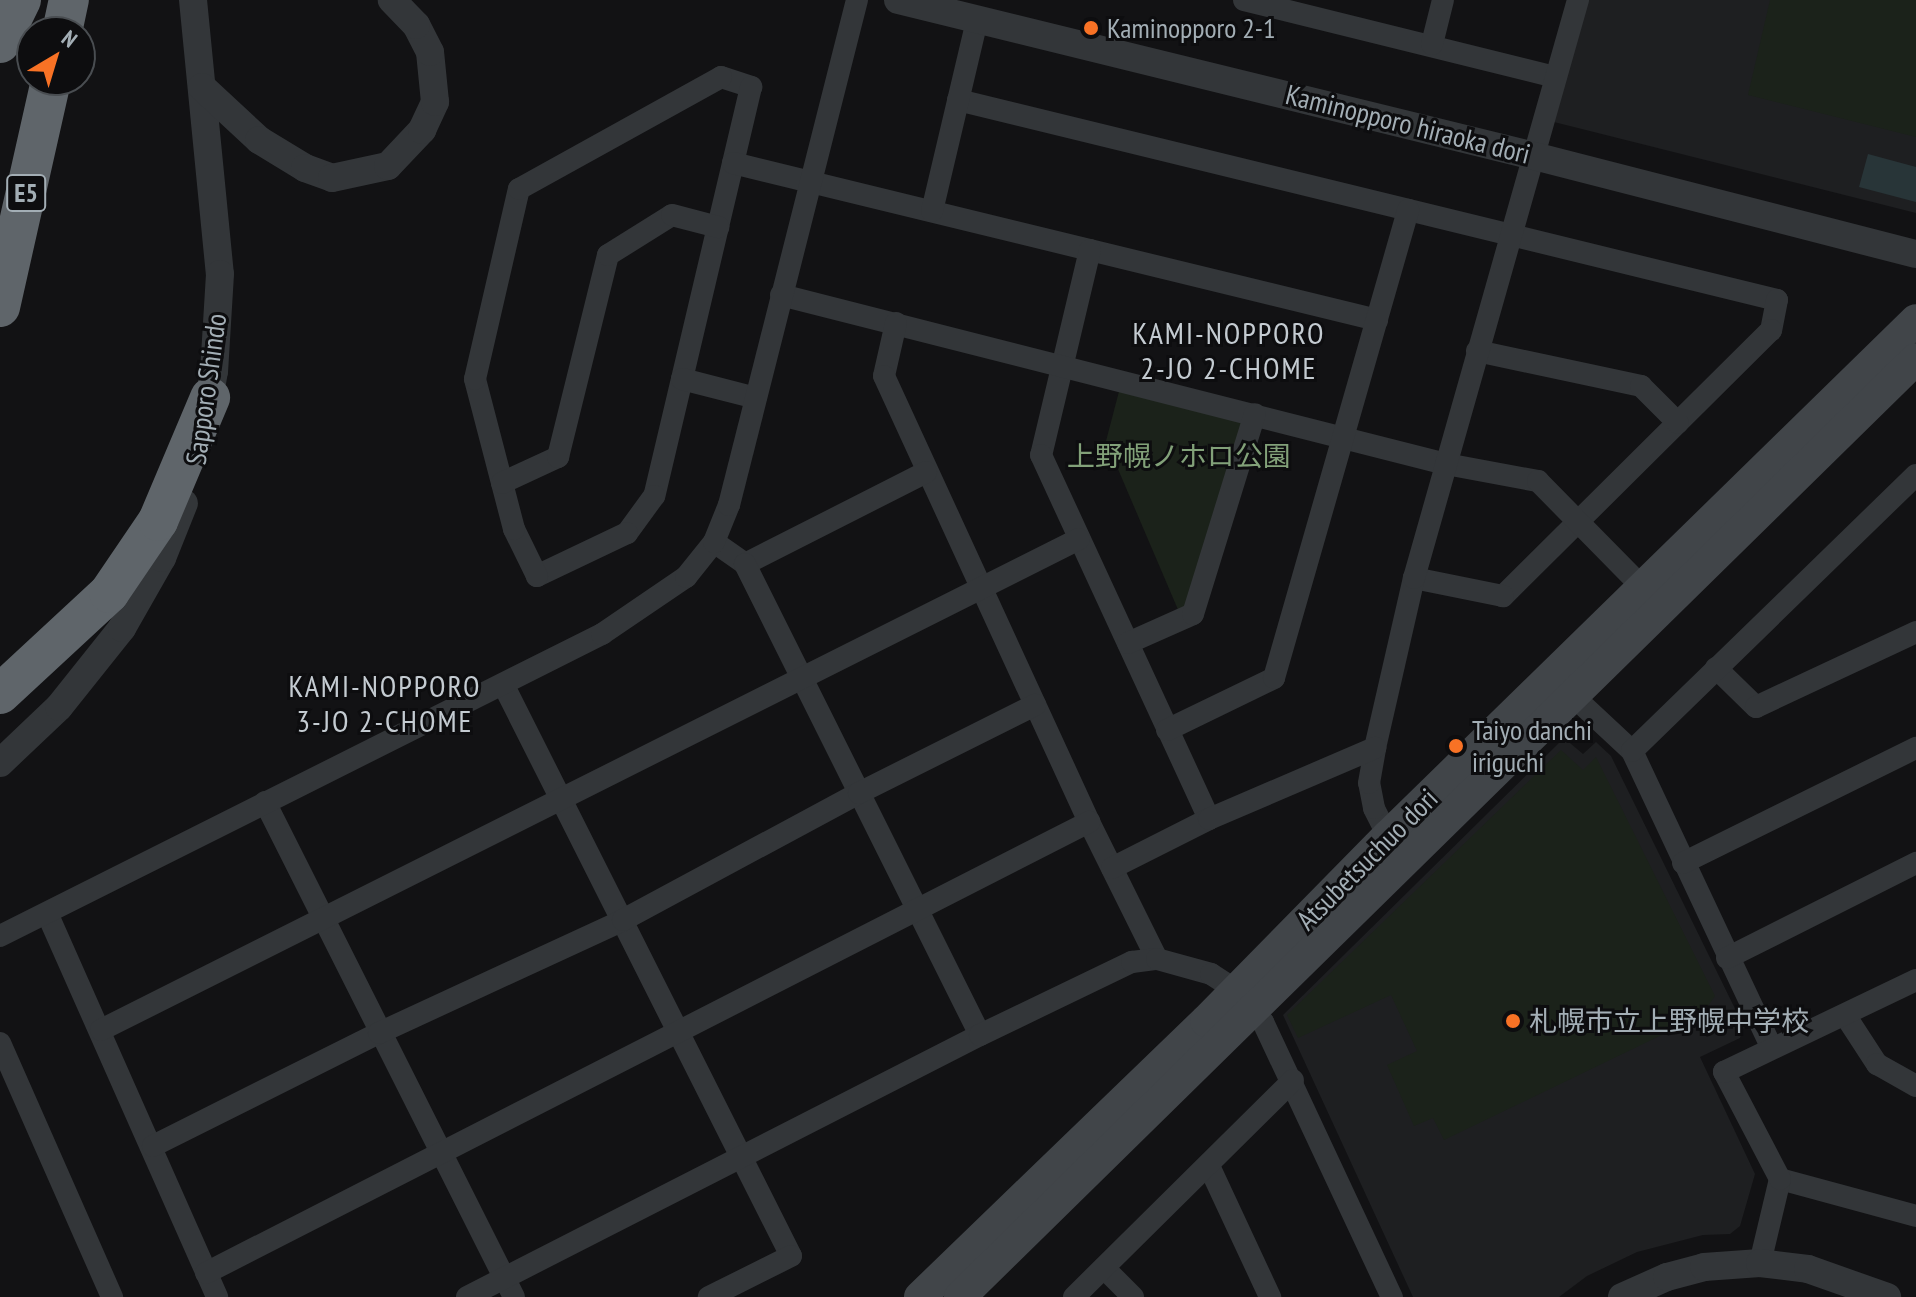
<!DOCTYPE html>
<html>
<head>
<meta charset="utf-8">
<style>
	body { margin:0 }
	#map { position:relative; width:1916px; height:1297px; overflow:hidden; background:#121214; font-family:"PT Sans Narrow","Noto Sans JP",sans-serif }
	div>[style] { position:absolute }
	.built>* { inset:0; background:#1e1f21 }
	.green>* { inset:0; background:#1b221a }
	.water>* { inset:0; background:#283538 }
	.minor>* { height:22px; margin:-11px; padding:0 11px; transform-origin:11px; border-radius:11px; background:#333639 }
	.tertiary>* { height:28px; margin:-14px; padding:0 14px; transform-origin:14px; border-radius:14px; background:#333639 }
	.secondary>* { height:32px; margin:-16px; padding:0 16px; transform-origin:16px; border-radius:16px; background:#414549 }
	.motorway>* { height:40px; margin:-20px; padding:0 20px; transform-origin:20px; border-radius:20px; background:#5f656a }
	.dots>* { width:22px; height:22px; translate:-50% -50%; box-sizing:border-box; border:4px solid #0d0d0f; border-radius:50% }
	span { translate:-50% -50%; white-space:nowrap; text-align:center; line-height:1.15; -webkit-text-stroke:6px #0d0d0f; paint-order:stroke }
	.shield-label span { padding:2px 6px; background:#0d0d0f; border:2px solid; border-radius:6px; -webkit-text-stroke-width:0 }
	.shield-label { font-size:26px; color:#a3aeb5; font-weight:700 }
	.poi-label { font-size:28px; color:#a3aeb5 }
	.left { translate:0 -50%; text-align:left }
	.street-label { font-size:28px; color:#a3aeb5 }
	.park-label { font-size:28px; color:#82a179 }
	.neighbourhood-label { font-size:30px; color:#c4cbd1; letter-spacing:2px }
	.north { position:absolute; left:16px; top:16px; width:80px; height:80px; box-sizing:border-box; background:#0d0d0f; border:2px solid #494d51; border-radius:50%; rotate:38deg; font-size:22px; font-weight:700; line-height:32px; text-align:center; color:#a3aeb5 }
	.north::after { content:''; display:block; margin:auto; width:28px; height:36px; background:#f87225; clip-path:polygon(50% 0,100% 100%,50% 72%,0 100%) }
</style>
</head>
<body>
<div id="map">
	<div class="built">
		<i style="clip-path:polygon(1586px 0,1916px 0,1916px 213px,1550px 121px)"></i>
		<i style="clip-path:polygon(1564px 738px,1583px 754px,1596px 742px,1611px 756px,1744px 1027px,1740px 1038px,1700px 1057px,1755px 1174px,1740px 1226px,1730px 1234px,1703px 1235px,1637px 1252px,1587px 1276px,1559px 1297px,1413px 1297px,1283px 1015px)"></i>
	</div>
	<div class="green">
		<i style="clip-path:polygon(1770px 0,1916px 0,1916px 137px,1748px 95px)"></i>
		<i style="clip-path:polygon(1122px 380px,1255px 414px,1182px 619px,1106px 441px)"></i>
		<i style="clip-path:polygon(1561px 750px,1583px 770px,1596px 757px,1715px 996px,1701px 1016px,1444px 1140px,1433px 1118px,1414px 1126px,1387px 1065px,1417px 1051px,1391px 995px,1298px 1038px,1287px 1015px)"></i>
	</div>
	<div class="water">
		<i style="clip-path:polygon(1868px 154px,1916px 167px,1916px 202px,1859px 187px)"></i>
	</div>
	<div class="minor">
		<i style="left:1244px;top:0;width:321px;rotate:13.9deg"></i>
		<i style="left:1432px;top:44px;width:45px;rotate:-76deg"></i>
		<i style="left:721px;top:77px;width:32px;rotate:18deg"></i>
		<i style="left:751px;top:87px;width:420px;rotate:103.3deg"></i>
		<i style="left:654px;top:496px;width:46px;rotate:126.1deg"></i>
		<i style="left:627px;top:533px;width:100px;rotate:154.5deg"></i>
		<i style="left:537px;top:576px;width:52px;rotate:-116.1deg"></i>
		<i style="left:514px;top:529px;width:155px;rotate:-104.6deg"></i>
		<i style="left:475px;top:379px;width:195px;rotate:-77deg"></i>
		<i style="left:519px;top:189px;width:231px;rotate:-29deg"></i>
		<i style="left:958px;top:100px;width:843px;rotate:13.72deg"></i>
		<i style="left:1777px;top:300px;width:31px;rotate:101deg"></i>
		<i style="left:1771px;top:330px;width:378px;rotate:135.2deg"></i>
		<i style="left:1503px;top:596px;width:91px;rotate:-168.6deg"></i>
		<i style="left:733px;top:163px;width:663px;rotate:13.7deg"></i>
		<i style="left:932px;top:211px;width:199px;rotate:-76.7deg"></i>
		<i style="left:1090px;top:250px;width:211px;rotate:103.4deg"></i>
		<i style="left:1041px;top:455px;width:401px;rotate:65.2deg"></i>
		<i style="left:781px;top:295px;width:686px;rotate:14.26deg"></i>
		<i style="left:1446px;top:464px;width:94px;rotate:10.5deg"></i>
		<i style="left:1538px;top:481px;width:148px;rotate:45.5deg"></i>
		<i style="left:896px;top:323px;width:54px;rotate:102.8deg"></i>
		<i style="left:884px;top:376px;width:491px;rotate:65.3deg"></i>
		<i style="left:1089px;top:822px;width:153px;rotate:63.6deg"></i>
		<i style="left:1477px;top:351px;width:168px;rotate:12deg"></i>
		<i style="left:1641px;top:386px;width:52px;rotate:45deg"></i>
		<i style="left:682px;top:379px;width:76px;rotate:14.4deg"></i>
		<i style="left:502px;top:483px;width:62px;rotate:-24.9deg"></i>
		<i style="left:558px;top:457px;width:208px;rotate:-76.1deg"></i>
		<i style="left:608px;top:255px;width:75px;rotate:-32deg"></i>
		<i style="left:672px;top:215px;width:48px;rotate:14.6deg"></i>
		<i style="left:714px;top:542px;width:38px;rotate:35deg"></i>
		<i style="left:745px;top:564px;width:203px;rotate:-26.9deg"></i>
		<i style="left:745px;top:564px;width:526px;rotate:63.48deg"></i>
		<i style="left:1128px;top:643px;width:71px;rotate:-24deg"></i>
		<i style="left:1193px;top:614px;width:209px;rotate:-72.8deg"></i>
		<i style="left:1716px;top:668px;width:56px;rotate:44.3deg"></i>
		<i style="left:1756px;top:707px;width:177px;rotate:-25.1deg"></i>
		<i style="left:503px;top:684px;width:640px;rotate:63.27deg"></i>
		<i style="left:791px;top:1256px;width:92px;rotate:153.4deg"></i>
		<i style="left:1573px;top:696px;width:81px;rotate:43deg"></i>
		<i style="left:1632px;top:751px;width:328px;rotate:64.8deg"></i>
		<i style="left:1167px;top:730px;width:119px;rotate:-25.9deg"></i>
		<i style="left:1274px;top:678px;width:487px;rotate:-74deg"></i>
		<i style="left:1632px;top:751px;width:396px;rotate:-44.2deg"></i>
		<i style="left:265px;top:802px;width:554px;rotate:63.3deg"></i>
		<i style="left:1388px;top:836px;width:31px;rotate:-117deg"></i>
		<i style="left:1374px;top:808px;width:25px;rotate:-101deg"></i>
		<i style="left:1369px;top:783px;width:36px;rotate:-80deg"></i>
		<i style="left:1375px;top:748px;width:174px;rotate:-77.1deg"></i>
		<i style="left:1414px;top:578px;width:601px;rotate:-74.16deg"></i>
		<i style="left:1683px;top:863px;width:260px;rotate:-26.3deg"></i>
		<i style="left:1112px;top:868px;width:109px;rotate:-26.8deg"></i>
		<i style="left:1209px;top:819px;width:181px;rotate:-23.2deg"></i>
		<i style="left:47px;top:913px;width:420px;rotate:66.1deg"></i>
		<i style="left:0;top:936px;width:674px;rotate:-26.64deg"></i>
		<i style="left:602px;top:634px;width:102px;rotate:-34.2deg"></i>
		<i style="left:686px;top:577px;width:45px;rotate:-51.3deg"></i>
		<i style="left:714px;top:542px;width:40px;rotate:-68deg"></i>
		<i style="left:729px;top:505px;width:521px;rotate:-75.78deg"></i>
		<i style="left:1727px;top:958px;width:212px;rotate:-26.7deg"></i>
		<i style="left:1845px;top:1015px;width:59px;rotate:56.9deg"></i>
		<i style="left:1877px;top:1064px;width:45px;rotate:29.4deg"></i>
		<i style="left:101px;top:1030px;width:1094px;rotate:-26.66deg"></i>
		<i style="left:0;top:1043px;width:278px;rotate:66.2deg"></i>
		<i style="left:153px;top:1146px;width:253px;rotate:-26.6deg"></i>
		<i style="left:379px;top:1033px;width:269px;rotate:-24.8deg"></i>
		<i style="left:623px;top:920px;width:268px;rotate:-28.3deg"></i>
		<i style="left:859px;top:793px;width:197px;rotate:-26.6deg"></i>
		<i style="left:1209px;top:1166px;width:145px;rotate:65deg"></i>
		<i style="left:1780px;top:1179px;width:141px;rotate:15.2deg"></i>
		<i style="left:1760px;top:1263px;width:86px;rotate:-76.6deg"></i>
		<i style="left:1780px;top:1179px;width:121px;rotate:-117.6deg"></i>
		<i style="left:1724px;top:1072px;width:213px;rotate:-25.6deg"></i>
		<i style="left:1104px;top:1268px;width:41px;rotate:45deg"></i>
		<i style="left:206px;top:1273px;width:992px;rotate:-27.06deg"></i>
		<i style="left:467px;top:1297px;width:576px;rotate:-27.05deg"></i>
		<i style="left:980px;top:1035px;width:169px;rotate:-25.7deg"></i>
		<i style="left:1132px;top:962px;width:25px;rotate:-7deg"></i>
		<i style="left:1157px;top:959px;width:56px;rotate:15.5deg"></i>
		<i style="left:1211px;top:974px;width:30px;rotate:33deg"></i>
		<i style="left:1236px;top:990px;width:42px;rotate:49.8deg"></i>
		<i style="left:1263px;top:1022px;width:304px;rotate:64.9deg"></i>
		<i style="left:1074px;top:1297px;width:308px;rotate:-44.7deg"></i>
	</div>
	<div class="tertiary">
		<i style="left:193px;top:0;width:275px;rotate:84.4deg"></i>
		<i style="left:220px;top:274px;width:97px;rotate:93.5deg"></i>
		<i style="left:214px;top:371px;width:47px;rotate:99.9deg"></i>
		<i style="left:898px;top:0;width:655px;rotate:13.78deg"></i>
		<i style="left:1534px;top:156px;width:394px;rotate:14.4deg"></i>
		<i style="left:202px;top:87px;width:78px;rotate:42.9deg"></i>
		<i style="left:259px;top:140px;width:54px;rotate:31.3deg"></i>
		<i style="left:305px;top:168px;width:29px;rotate:20deg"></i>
		<i style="left:332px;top:178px;width:57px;rotate:-12.1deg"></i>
		<i style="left:388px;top:166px;width:50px;rotate:-46.6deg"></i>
		<i style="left:422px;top:130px;width:31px;rotate:-65deg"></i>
		<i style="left:435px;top:102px;width:50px;rotate:-95.7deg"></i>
		<i style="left:430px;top:52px;width:30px;rotate:-117deg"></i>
		<i style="left:416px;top:25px;width:35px;rotate:-134deg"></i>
		<i style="left:0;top:763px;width:81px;rotate:-43.5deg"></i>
		<i style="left:59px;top:707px;width:101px;rotate:-51.4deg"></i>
		<i style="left:122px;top:628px;width:81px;rotate:-60.3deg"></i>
		<i style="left:162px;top:558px;width:59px;rotate:-68.2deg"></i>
		<i style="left:1622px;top:1297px;width:49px;rotate:-24deg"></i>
		<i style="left:1667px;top:1277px;width:38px;rotate:-15deg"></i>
		<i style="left:1704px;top:1267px;width:56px;rotate:-4.1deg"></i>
		<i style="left:1760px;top:1263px;width:48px;rotate:7.1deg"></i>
		<i style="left:1808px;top:1269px;width:84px;rotate:19.5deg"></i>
	</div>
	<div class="secondary">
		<i style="left:920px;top:1297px;width:397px;rotate:-44deg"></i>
		<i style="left:1206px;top:1021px;width:260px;rotate:-45.5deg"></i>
		<i style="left:1388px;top:836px;width:738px;rotate:-44.34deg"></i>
		<i style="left:960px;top:1297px;width:1339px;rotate:-44.46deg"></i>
	</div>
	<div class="motorway">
		<i style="left:62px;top:32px;width:33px;rotate:-78deg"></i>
		<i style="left:0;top:43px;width:48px;rotate:-64deg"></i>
		<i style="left:0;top:307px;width:233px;rotate:-77.3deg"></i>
		<i style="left:0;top:694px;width:149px;rotate:-42.8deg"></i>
		<i style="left:109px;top:593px;width:87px;rotate:-55.8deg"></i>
		<i style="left:158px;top:521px;width:134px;rotate:-67.1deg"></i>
	</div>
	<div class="dots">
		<i style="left:1091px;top:28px;background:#f87225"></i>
		<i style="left:1456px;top:746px;background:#f87225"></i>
		<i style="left:1513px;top:1021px;background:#f87225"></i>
	</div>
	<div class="shield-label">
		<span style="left:26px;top:193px">E5</span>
	</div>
	<div class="poi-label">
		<span class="left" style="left:1107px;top:28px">Kaminopporo 2-1</span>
		<span class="left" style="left:1472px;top:746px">Taiyo danchi<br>iriguchi</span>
		<span class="left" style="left:1529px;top:1021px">札幌市立上野幌中学校</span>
	</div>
	<div class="street-label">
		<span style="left:1408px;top:124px;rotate:14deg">Kaminopporo hiraoka dori</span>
		<span style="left:206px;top:389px;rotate:-82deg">Sapporo Shindo</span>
		<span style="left:1367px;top:859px;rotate:-45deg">Atsubetsuchuo dori</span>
	</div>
	<div class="park-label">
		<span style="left:1179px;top:456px">上野幌ノホロ公園</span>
	</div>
	<div class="neighbourhood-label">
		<span style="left:1229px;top:350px">KAMI-NOPPORO<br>2-JO 2-CHOME</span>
		<span style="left:385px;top:703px">KAMI-NOPPORO<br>3-JO 2-CHOME</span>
	</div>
	<div class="north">N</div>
</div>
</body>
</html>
